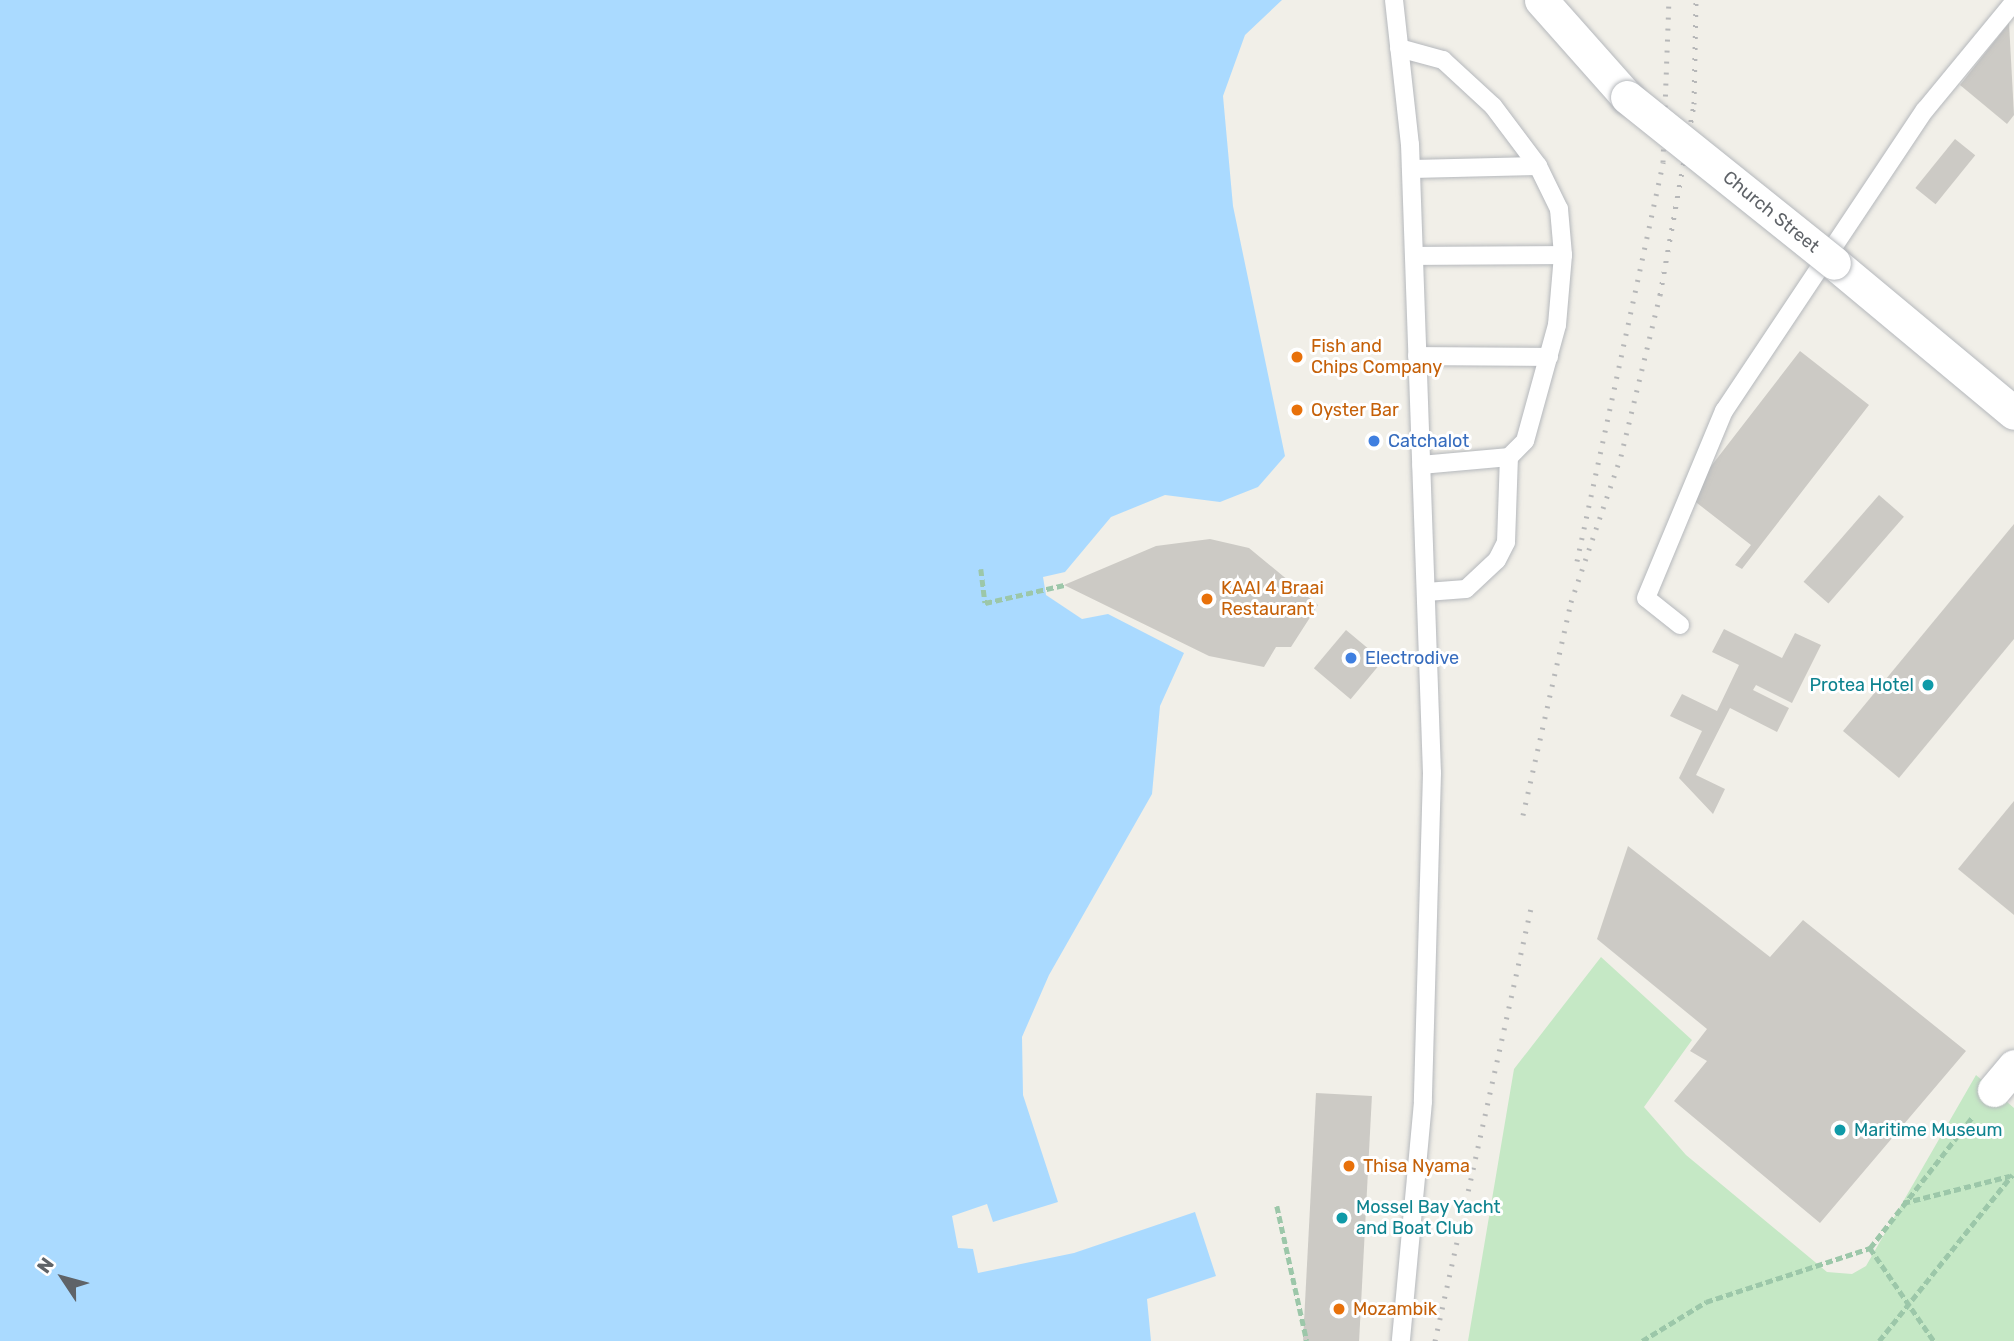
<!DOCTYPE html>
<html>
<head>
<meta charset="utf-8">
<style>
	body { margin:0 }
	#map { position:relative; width:2014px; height:1341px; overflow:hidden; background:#f1efe8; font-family:Rubik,sans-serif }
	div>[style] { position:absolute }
	.green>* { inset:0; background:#c5e8c5 }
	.water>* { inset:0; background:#aadaff }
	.building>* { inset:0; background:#cccac5; transform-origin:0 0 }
	.path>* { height:4.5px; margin-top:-2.25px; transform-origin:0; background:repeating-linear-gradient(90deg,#9cc7a9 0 7px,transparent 0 10.5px) }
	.roads { filter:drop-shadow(0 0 2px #b5b8bc) drop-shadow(0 0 2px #b5b8bc) }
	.lane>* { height:18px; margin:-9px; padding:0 9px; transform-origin:9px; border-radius:9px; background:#fff }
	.street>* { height:33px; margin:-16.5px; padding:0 16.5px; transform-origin:16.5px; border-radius:16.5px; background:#fff }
	.rail>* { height:5px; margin-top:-2.5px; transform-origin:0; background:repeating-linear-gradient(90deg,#b6b7b8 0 2px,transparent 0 11px) }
	.bridges { filter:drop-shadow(0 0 2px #b5b8bc) drop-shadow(0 0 2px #b5b8bc) }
	.street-bridge>* { height:33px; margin:-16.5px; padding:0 16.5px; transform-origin:16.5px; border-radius:16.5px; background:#fff }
	.dots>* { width:19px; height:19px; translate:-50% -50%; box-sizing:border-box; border:4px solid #fff; border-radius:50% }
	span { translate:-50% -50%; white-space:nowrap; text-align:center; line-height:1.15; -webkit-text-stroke:6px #fff; paint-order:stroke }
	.street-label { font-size:18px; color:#5f6368 }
	.food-label { font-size:18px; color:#c56008 }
	.left { translate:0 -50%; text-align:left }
	.shop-label { font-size:18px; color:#366cbe }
	.culture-label { font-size:18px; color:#0d838f }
	.right { translate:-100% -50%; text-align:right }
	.north { position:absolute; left:28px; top:1243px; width:70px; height:70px; -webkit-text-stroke:5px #fff; paint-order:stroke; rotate:306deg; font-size:19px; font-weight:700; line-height:28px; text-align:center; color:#5f6368 }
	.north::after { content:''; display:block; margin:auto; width:24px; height:32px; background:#5f6368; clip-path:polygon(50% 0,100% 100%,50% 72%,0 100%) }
</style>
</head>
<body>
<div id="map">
	<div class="green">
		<i style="clip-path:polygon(1601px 957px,1692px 1040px,1644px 1107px,1686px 1155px,1827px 1272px,1852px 1274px,1866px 1266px,1976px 1075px,2014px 1108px,2014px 1341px,1468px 1341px,1514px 1069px)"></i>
	</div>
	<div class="water">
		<i style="clip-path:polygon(0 0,1282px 0,1245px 35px,1223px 96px,1233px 206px,1285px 456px,1258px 487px,1220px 502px,1165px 495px,1111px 517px,1065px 572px,1043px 577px,1046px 595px,1082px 619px,1108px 614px,1184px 653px,1160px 706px,1152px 794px,1049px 975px,1022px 1037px,1023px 1095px,1058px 1202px,993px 1222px,987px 1204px,952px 1216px,958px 1248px,973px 1249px,978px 1273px,1074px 1253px,1195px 1212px,1216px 1276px,1147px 1299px,1151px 1341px,0 1341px)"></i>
	</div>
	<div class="building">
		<i style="clip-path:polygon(2009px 23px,2014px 115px,2007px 124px,1960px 85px)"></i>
		<i style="left:1955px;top:139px;width:26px;height:63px;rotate:39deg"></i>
		<i style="clip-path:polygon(1800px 351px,1869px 405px,1742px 569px,1735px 565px,1751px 545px,1688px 496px)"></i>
		<i style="left:1879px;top:495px;width:33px;height:115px;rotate:41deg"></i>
		<i style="clip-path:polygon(2014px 524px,2014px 639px,1899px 778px,1843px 731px)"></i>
		<i style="clip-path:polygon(1210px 539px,1249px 548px,1318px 605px,1291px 647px,1276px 647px,1264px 667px,1209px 656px,1064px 585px,1156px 546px)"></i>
		<i style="clip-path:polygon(1724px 629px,1782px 658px,1795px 633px,1821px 645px,1792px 703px,1756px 685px,1753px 690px,1789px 708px,1777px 732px,1730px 708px,1696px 775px,1725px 789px,1713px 814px,1679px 778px,1702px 731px,1670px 716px,1682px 694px,1717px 711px,1739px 665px,1712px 652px)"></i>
		<i style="left:1346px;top:630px;width:48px;height:50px;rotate:40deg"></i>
		<i style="clip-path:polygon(2014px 801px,2014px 915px,1958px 869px)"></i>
		<i style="clip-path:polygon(1628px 846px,1770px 957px,1803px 920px,1966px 1051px,1820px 1223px,1674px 1101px,1707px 1061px,1690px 1051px,1707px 1029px,1597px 939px)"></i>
		<i style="left:1316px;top:1093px;width:56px;height:248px;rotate:3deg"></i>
	</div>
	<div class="path">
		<i style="left:981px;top:569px;width:34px;rotate:83deg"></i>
		<i style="left:985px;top:603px;width:81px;rotate:-12.8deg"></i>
		<i style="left:1903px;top:1203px;width:110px;rotate:-14.2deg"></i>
		<i style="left:1277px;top:1206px;width:138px;rotate:77.5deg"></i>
		<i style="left:1870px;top:1248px;width:113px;rotate:55.5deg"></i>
		<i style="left:1642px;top:1341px;width:75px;rotate:-31.4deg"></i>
		<i style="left:1706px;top:1302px;width:173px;rotate:-18.2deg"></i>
		<i style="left:1870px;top:1248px;width:167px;rotate:-52deg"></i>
		<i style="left:1879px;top:1341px;width:213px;rotate:-51.3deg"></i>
	</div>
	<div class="roads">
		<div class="lane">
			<i style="left:1394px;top:0;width:145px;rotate:83.7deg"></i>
			<i style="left:1410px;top:144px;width:629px;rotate:88deg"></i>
			<i style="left:1432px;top:773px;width:329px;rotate:91.6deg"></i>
			<i style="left:1423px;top:1102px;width:240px;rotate:95.3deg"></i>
			<i style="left:1399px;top:48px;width:46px;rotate:15.3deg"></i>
			<i style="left:1443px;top:60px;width:68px;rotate:42.6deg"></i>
			<i style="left:1493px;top:106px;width:75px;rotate:53.1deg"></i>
			<i style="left:1538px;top:166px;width:48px;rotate:64deg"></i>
			<i style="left:1559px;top:209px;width:46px;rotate:85deg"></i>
			<i style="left:1563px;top:255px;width:70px;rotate:94.9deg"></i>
			<i style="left:1557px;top:325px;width:120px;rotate:105.4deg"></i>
			<i style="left:1525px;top:441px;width:23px;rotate:135deg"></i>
			<i style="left:1509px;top:457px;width:88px;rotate:174.8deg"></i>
			<i style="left:1411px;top:169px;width:127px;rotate:-1.4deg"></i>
			<i style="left:1414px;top:256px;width:149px;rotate:-0.4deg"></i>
			<i style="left:1417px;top:356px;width:132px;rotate:0.4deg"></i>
			<i style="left:1426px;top:592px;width:40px;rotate:-4.3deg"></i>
			<i style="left:1466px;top:589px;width:42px;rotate:-43.1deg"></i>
			<i style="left:1497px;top:560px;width:20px;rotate:-63deg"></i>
			<i style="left:1506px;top:542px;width:85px;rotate:-88deg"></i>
			<i style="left:1680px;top:625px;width:43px;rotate:-141.5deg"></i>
			<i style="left:1646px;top:598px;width:203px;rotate:-67.4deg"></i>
			<i style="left:1724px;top:411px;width:362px;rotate:-56.3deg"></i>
			<i style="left:1925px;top:110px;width:140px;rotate:-50.5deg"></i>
		</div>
		<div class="street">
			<i style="left:1541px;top:0;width:130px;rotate:48.4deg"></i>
			<i style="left:1834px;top:263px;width:234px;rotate:39.8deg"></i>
			<i style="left:1994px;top:1090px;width:31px;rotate:-50deg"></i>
		</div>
	</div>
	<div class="rail">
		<i style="left:1577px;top:561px;width:408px;rotate:-77.8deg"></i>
		<i style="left:1663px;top:162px;width:162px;rotate:-87.9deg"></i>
		<i style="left:1523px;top:815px;width:218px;rotate:-77.3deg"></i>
		<i style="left:1571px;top:602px;width:154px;rotate:-71.1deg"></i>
		<i style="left:1621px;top:456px;width:166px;rotate:-76.4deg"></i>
		<i style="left:1660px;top:295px;width:194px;rotate:-79.9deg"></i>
		<i style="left:1694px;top:104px;width:104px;rotate:-88.9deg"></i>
		<i style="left:1435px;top:1341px;width:449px;rotate:-77.5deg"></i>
	</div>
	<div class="bridges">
		<div class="street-bridge">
			<i style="left:1627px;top:97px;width:265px;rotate:38.7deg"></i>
		</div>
	</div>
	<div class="dots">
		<i style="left:1297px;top:357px;background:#e8710a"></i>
		<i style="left:1297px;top:410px;background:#e8710a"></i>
		<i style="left:1374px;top:441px;background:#3f7fe0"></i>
		<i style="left:1207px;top:599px;background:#e8710a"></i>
		<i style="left:1351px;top:658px;background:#3f7fe0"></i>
		<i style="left:1928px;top:685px;background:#0f9aa8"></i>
		<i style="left:1840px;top:1130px;background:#0f9aa8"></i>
		<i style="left:1349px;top:1166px;background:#e8710a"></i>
		<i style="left:1342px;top:1218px;background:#0f9aa8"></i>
		<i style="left:1339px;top:1309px;background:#e8710a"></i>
	</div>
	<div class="street-label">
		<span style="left:1771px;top:212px;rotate:39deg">Church Street</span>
	</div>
	<div class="food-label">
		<span class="left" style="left:1311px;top:357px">Fish and<br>Chips Company</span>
		<span class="left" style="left:1311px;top:410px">Oyster Bar</span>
		<span class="left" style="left:1221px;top:599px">KAAI 4 Braai<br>Restaurant</span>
		<span class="left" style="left:1363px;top:1166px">Thisa Nyama</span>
		<span class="left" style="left:1353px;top:1309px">Mozambik</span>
	</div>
	<div class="shop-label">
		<span class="left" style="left:1388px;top:441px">Catchalot</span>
		<span class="left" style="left:1365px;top:658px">Electrodive</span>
	</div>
	<div class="culture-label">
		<span class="right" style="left:1914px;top:685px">Protea Hotel</span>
		<span class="left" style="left:1854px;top:1130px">Maritime Museum</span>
		<span class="left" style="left:1356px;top:1218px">Mossel Bay Yacht<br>and Boat Club</span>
	</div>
	<div class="north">N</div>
</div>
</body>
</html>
